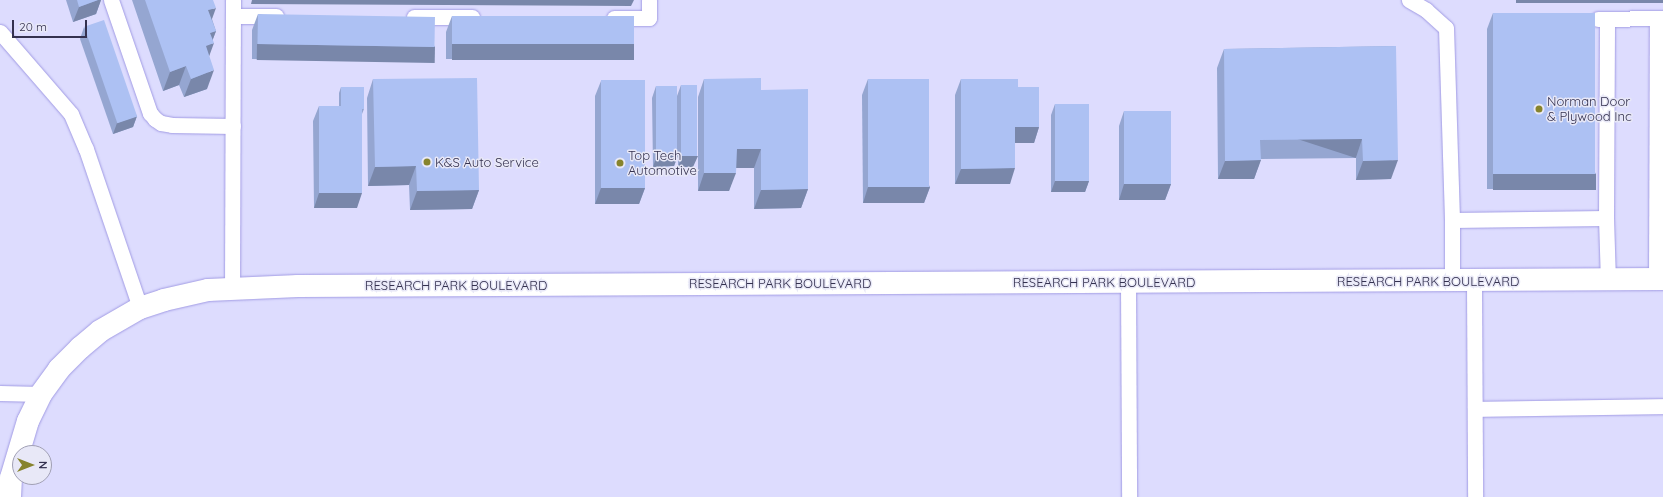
<!DOCTYPE html>
<html>
<head>
<meta charset="utf-8">
<style>
	body { margin:0 }
	#map { position:relative; width:1663px; height:497px; overflow:hidden; background:#e8e8f7; font-family:Quicksand,sans-serif }
	div>[style] { position:absolute }
	.built>* { inset:0; background:#dddcfe }
	.roads { filter:drop-shadow(0 0 1px #a19be4) drop-shadow(0 0 1px #a19be4) }
	.service>* { height:15px; margin:-7.5px; padding:0 7.5px; transform-origin:7.5px; border-radius:7.5px; background:#fff }
	.minor>* { height:22px; margin:-11px; padding:0 11px; transform-origin:11px; border-radius:11px; background:#fff }
	.wall>* { inset:0; background:#95a6d1 }
	.shaded-wall>* { inset:0; background:#7987aa; transform-origin:0 0 }
	.building>* { inset:0; background:#adc1f3; transform-origin:0 0 }
	.dots>* { width:11px; height:11px; translate:-50% -50%; box-sizing:border-box; border:2px solid #e8e8f7; border-radius:50% }
	span { translate:-50% -50%; white-space:nowrap; text-align:center; line-height:1.15; -webkit-text-stroke:3px #e8e8f7; paint-order:stroke }
	.poi-label { font-size:13px; color:#34314f }
	.left { translate:0 -50%; text-align:left }
	.street-label { font-size:13px; color:#34314f }
	.north { position:absolute; left:12px; top:445px; width:40px; height:40px; box-sizing:border-box; background:#e8e8f7; border:1px solid #a09fb4; border-radius:50%; rotate:90deg; font-size:11px; font-weight:700; line-height:16px; text-align:center; color:#34314f }
	.north::after { content:''; display:block; margin:auto; width:14px; height:18px; background:#87842d; clip-path:polygon(50% 0,100% 100%,50% 72%,0 100%) }
	.scale { position:absolute; left:12px; top:20px; width:75px; height:18px; box-sizing:border-box; border:2px solid #34314f; border-top:0; padding-left:5px; font-size:12px; line-height:14px; white-space:nowrap; color:#34314f; -webkit-text-stroke:3px #e8e8f7; paint-order:stroke }
</style>
</head>
<body>
<div id="map">
	<div class="built">
		<i style="clip-path:polygon(evenodd,0 0,1663px 0,1663px 497px,0 497px,0 0,20px 453px,44px 453px,44px 477px,20px 477px,20px 453px)"></i>
	</div>
	<div class="roads">
		<div class="service">
			<i style="left:111px;top:0;width:120px;rotate:71deg"></i>
			<i style="left:150px;top:113px;width:8px;rotate:50deg"></i>
			<i style="left:155px;top:119px;width:7px;rotate:34deg"></i>
			<i style="left:161px;top:123px;width:11px;rotate:10deg"></i>
			<i style="left:172px;top:125px;width:61px;rotate:0.9deg"></i>
			<i style="left:233px;top:0;width:16px;rotate:90deg"></i>
			<i style="left:1409px;top:0;width:20px;rotate:30deg"></i>
			<i style="left:1426px;top:10px;width:27px;rotate:42deg"></i>
			<i style="left:1446px;top:28px;width:192px;rotate:88.2deg"></i>
			<i style="left:1452px;top:220px;width:154px;rotate:-0.7deg"></i>
			<i style="left:1606px;top:218px;width:199px;rotate:-89.7deg"></i>
			<i style="left:414px;top:17px;width:58px"></i>
			<i style="left:614px;top:18px;width:35px"></i>
			<i style="left:649px;top:18px;width:18px;rotate:-90deg"></i>
			<i style="left:1598px;top:19px;width:65px;rotate:-0.9deg"></i>
			<i style="left:0;top:32px;width:108px;rotate:49.1deg"></i>
			<i style="left:71px;top:114px;width:38px;rotate:67deg"></i>
			<i style="left:86px;top:149px;width:168px;rotate:71.2deg"></i>
			<i style="left:1606px;top:218px;width:62px;rotate:88.2deg"></i>
			<i style="left:1452px;top:220px;width:62px;rotate:90deg"></i>
			<i style="left:1656px;top:280px;width:262px;rotate:-89.8deg"></i>
			<i style="left:1128px;top:282px;width:215px;rotate:89.7deg"></i>
			<i style="left:1474px;top:282px;width:215px;rotate:89.7deg"></i>
			<i style="left:232px;top:288px;width:272px;rotate:-89.8deg"></i>
			<i style="left:233px;top:16px;width:43px"></i>
			<i style="left:0;top:393px;width:41px;rotate:1.4deg"></i>
			<i style="left:1475px;top:409px;width:188px;rotate:-0.9deg"></i>
		</div>
		<div class="minor">
			<i style="left:10px;top:497px;width:19px;rotate:-87deg"></i>
			<i style="left:11px;top:478px;width:59px;rotate:-73.4deg"></i>
			<i style="left:28px;top:421px;width:30px;rotate:-64deg"></i>
			<i style="left:41px;top:394px;width:31px;rotate:-54deg"></i>
			<i style="left:59px;top:369px;width:30px;rotate:-45deg"></i>
			<i style="left:80px;top:348px;width:26px;rotate:-40deg"></i>
			<i style="left:100px;top:331px;width:46px;rotate:-29.9deg"></i>
			<i style="left:140px;top:308px;width:25px;rotate:-18deg"></i>
			<i style="left:164px;top:300px;width:45px;rotate:-12.8deg"></i>
			<i style="left:208px;top:290px;width:90px;rotate:-2.5deg"></i>
			<i style="left:298px;top:286px;width:1365px;rotate:-0.29deg"></i>
		</div>
	</div>
	<div class="wall">
		<i style="clip-path:polygon(66px 0,101px 0,96px 14px,73px 22px)"></i>
		<i style="clip-path:polygon(132px 0,213px 0,212px 19px,216px 31px,213px 39px,209px 56px,207px 89px,184px 97px,179px 85px,163px 91px)"></i>
		<i style="clip-path:polygon(1493px 13px,1596px 174px,1590px 189px,1487px 189px,1487px 29px)"></i>
		<i style="clip-path:polygon(258px 14px,435px 46px,429px 61px,252px 59px,252px 30px)"></i>
		<i style="clip-path:polygon(452px 16px,634px 44px,629px 60px,446px 59px,446px 32px)"></i>
		<i style="clip-path:polygon(84px 27px,137px 116px,133px 127px,113px 134px,80px 39px)"></i>
		<i style="clip-path:polygon(1396px 46px,1391px 179px,1356px 180px,1356px 158px,1261px 159px,1254px 179px,1218px 179px,1217px 68px,1224px 49px)"></i>
		<i style="clip-path:polygon(373px 79px,479px 190px,472px 209px,410px 210px,409px 185px,368px 186px,367px 98px)"></i>
		<i style="clip-path:polygon(704px 79px,761px 90px,808px 189px,801px 208px,754px 209px,754px 168px,736px 168px,729px 191px,698px 191px,698px 97px)"></i>
		<i style="clip-path:polygon(868px 79px,930px 187px,924px 203px,863px 203px,862px 95px)"></i>
		<i style="clip-path:polygon(961px 79px,1018px 87px,1039px 127px,1034px 143px,1015px 143px,1010px 184px,955px 184px,955px 95px)"></i>
		<i style="clip-path:polygon(601px 81px,645px 188px,639px 204px,595px 204px,595px 96px)"></i>
		<i style="clip-path:polygon(681px 85px,693px 167px,678px 167px,678px 156px,674px 166px,653px 167px,652px 98px,656px 86px,677px 96px)"></i>
		<i style="clip-path:polygon(341px 87px,364px 109px,362px 114px,357px 208px,314px 208px,313px 121px,319px 106px,339px 106px,339px 93px)"></i>
		<i style="clip-path:polygon(1055px 104px,1089px 181px,1085px 192px,1051px 192px,1051px 115px)"></i>
		<i style="clip-path:polygon(1124px 111px,1171px 184px,1165px 200px,1119px 200px,1119px 126px)"></i>
	</div>
	<div class="shaded-wall">
		<i style="clip-path:polygon(98px 0,101px 0,96px 14px,73px 22px,79px 7px)"></i>
		<i style="clip-path:polygon(252px 0,634px 0,631px 6px,251px 4px)"></i>
		<i style="left:1516px;top:0;width:147px;height:3px"></i>
		<i style="clip-path:polygon(216px 8px,209px 27px,208px 10px)"></i>
		<i style="clip-path:polygon(216px 31px,211px 44px,214px 43px,207px 62px,199px 65px,210px 33px)"></i>
		<i style="left:257px;top:44px;width:178px;height:16px;rotate:1deg"></i>
		<i style="left:452px;top:44px;width:182px;height:16px"></i>
		<i style="clip-path:polygon(186px 66px,179px 85px,163px 91px,170px 72px)"></i>
		<i style="clip-path:polygon(214px 70px,207px 89px,184px 97px,191px 79px)"></i>
		<i style="clip-path:polygon(137px 116px,133px 127px,113px 134px,117px 123px)"></i>
		<i style="clip-path:polygon(1015px 127px,1039px 127px,1034px 143px,1010px 143px)"></i>
		<i style="left:1362px;top:139px;width:20px;height:102px;rotate:108deg"></i>
		<i style="clip-path:polygon(737px 149px,761px 149px,754px 168px,730px 168px)"></i>
		<i style="clip-path:polygon(657px 155px,678px 155px,674px 166px,653px 167px)"></i>
		<i style="clip-path:polygon(682px 156px,698px 156px,693px 167px,678px 167px)"></i>
		<i style="clip-path:polygon(1261px 160px,1254px 179px,1218px 179px,1225px 161px)"></i>
		<i style="clip-path:polygon(1398px 160px,1391px 179px,1356px 180px,1363px 161px)"></i>
		<i style="clip-path:polygon(416px 166px,409px 185px,368px 186px,375px 167px)"></i>
		<i style="clip-path:polygon(1015px 168px,1010px 184px,955px 184px,961px 169px)"></i>
		<i style="clip-path:polygon(704px 173px,736px 173px,729px 191px,698px 191px)"></i>
		<i style="left:1493px;top:174px;width:103px;height:16px"></i>
		<i style="clip-path:polygon(1055px 181px,1089px 181px,1085px 192px,1051px 192px)"></i>
		<i style="clip-path:polygon(1124px 184px,1171px 184px,1165px 200px,1119px 200px)"></i>
		<i style="clip-path:polygon(868px 187px,930px 187px,924px 203px,863px 203px)"></i>
		<i style="clip-path:polygon(601px 188px,645px 188px,639px 204px,595px 204px)"></i>
		<i style="clip-path:polygon(808px 189px,801px 208px,754px 209px,761px 190px)"></i>
		<i style="clip-path:polygon(479px 190px,472px 209px,410px 210px,417px 191px)"></i>
		<i style="clip-path:polygon(319px 193px,362px 193px,357px 208px,314px 208px)"></i>
	</div>
	<div class="building">
		<i style="clip-path:polygon(77px 0,98px 0,79px 7px)"></i>
		<i style="clip-path:polygon(145px 0,213px 0,216px 8px,208px 10px,216px 31px,210px 33px,214px 43px,206px 46px,214px 70px,191px 79px,186px 66px,170px 72px)"></i>
		<i style="left:1493px;top:13px;width:102px;height:161px"></i>
		<i style="left:258px;top:14px;width:177px;height:30px;rotate:1deg"></i>
		<i style="left:452px;top:16px;width:182px;height:28px"></i>
		<i style="left:104px;top:20px;width:102px;height:21px;rotate:71deg"></i>
		<i style="clip-path:polygon(1396px 46px,1398px 160px,1363px 161px,1362px 139px,1260px 140px,1261px 160px,1225px 161px,1224px 49px)"></i>
		<i style="clip-path:polygon(477px 78px,479px 190px,417px 191px,416px 166px,375px 167px,373px 79px)"></i>
		<i style="clip-path:polygon(761px 78px,761px 90px,808px 89px,808px 189px,761px 190px,761px 149px,737px 149px,736px 173px,704px 173px,704px 79px)"></i>
		<i style="left:868px;top:79px;width:61px;height:108px"></i>
		<i style="clip-path:polygon(961px 79px,1018px 79px,1018px 87px,1039px 87px,1039px 127px,1015px 127px,1015px 168px,961px 169px)"></i>
		<i style="left:645px;top:80px;width:108px;height:44px;rotate:90deg"></i>
		<i style="left:681px;top:85px;width:16px;height:71px"></i>
		<i style="left:656px;top:86px;width:21px;height:69px"></i>
		<i style="clip-path:polygon(341px 87px,364px 87px,364px 109px,362px 109px,362px 106px,341px 106px)"></i>
		<i style="left:1055px;top:104px;width:34px;height:77px"></i>
		<i style="left:319px;top:106px;width:43px;height:87px"></i>
		<i style="left:1124px;top:111px;width:47px;height:73px"></i>
	</div>
	<div class="dots">
		<i style="left:1539px;top:109px;background:#87842d"></i>
		<i style="left:427px;top:162px;background:#87842d"></i>
		<i style="left:620px;top:163px;background:#87842d"></i>
	</div>
	<div class="poi-label">
		<span class="left" style="left:1547px;top:109px">Norman Door<br>&amp; Plywood Inc</span>
		<span class="left" style="left:628px;top:163px">Top Tech<br>Automotive</span>
		<span class="left" style="left:435px;top:162px">K&amp;S Auto Service</span>
	</div>
	<div class="street-label">
		<span style="left:1428px;top:281px">RESEARCH PARK BOULEVARD</span>
		<span style="left:1104px;top:282px">RESEARCH PARK BOULEVARD</span>
		<span style="left:780px;top:283px">RESEARCH PARK BOULEVARD</span>
		<span style="left:456px;top:285px">RESEARCH PARK BOULEVARD</span>
	</div>
	<div class="north">N</div>
	<div class="scale">20 m</div>
</div>
</body>
</html>
